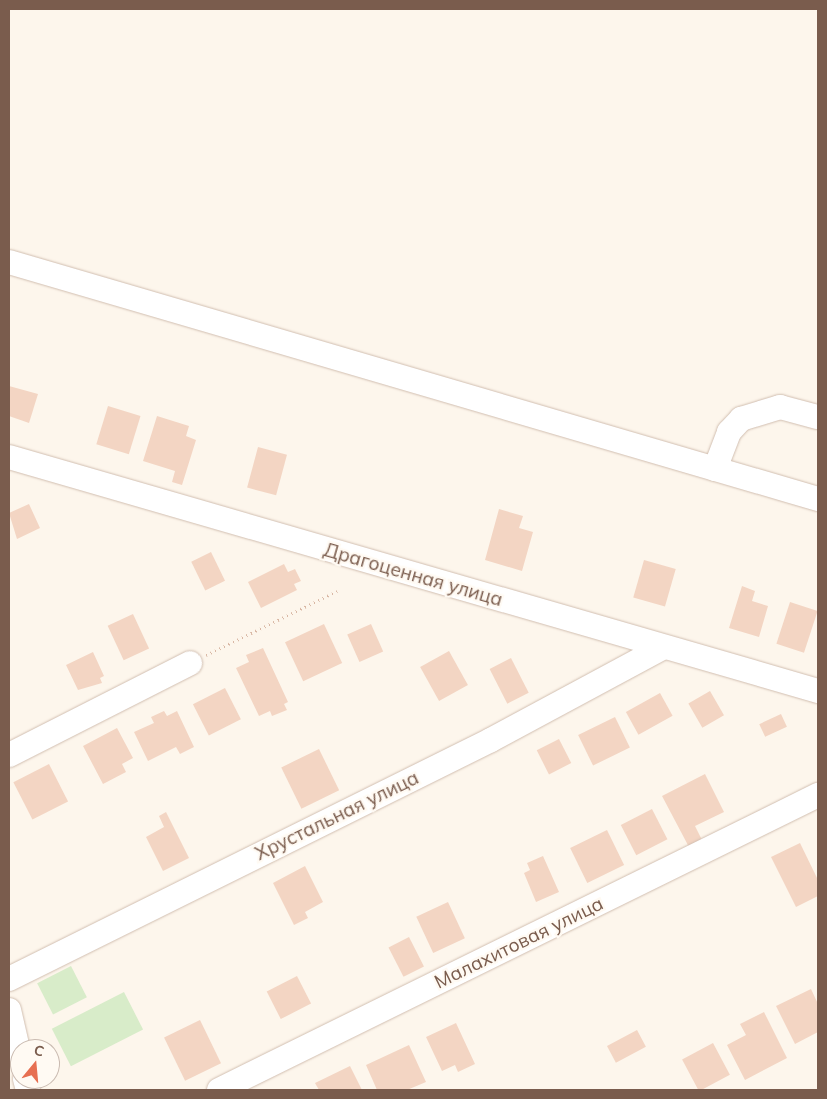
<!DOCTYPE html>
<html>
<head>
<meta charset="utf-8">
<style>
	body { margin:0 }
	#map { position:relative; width:827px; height:1099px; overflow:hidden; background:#fdf6ec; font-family:Mulish,sans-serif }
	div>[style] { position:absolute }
	.green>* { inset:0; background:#d8ecc9; transform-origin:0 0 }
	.building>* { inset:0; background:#f3d5c3; transform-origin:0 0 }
	.path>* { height:3px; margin-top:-1.5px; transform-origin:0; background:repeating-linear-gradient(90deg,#d9b8a5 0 1px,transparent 0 5px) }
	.roads { filter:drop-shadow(0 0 1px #d1beb0) drop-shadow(0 0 1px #d1beb0) }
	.minor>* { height:24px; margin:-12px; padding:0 12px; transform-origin:12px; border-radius:12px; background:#fff }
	span { translate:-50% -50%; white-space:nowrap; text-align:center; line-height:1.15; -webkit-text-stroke:4.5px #fffaf3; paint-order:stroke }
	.street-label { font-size:19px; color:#7a5c4d }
	.frame { position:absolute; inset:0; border:10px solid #7a5c4d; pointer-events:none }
	.north { position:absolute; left:10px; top:1039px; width:50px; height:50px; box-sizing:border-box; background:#fffaf3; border:1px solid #cabbb1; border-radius:50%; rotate:17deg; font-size:14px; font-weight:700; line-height:20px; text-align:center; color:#7a5c4d }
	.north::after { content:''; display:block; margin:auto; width:18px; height:22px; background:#e76f51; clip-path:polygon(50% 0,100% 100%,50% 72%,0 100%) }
</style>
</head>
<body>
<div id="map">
	<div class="green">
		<i style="left:71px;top:966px;width:35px;height:38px;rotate:63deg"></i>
		<i style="left:124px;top:992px;width:42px;height:81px;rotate:63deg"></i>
	</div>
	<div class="building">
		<i style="clip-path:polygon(9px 386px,38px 394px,29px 423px,9px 416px)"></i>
		<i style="left:108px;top:406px;width:34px;height:40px;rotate:17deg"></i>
		<i style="clip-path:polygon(157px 416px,189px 426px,186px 436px,196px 440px,182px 485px,172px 482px,175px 471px,143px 461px)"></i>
		<i style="left:258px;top:447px;width:30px;height:42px;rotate:15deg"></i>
		<i style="clip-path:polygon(29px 504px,40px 528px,17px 539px,9px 513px)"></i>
		<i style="clip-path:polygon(499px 509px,523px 516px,519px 528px,533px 532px,522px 571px,485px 560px)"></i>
		<i style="left:211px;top:552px;width:32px;height:22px;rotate:64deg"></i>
		<i style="left:644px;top:560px;width:33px;height:39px;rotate:16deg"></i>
		<i style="clip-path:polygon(284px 564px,288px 572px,295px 569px,301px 581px,294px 584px,297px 590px,261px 608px,248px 582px)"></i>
		<i style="clip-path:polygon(742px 586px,755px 591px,752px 601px,768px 606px,759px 637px,729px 628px)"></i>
		<i style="left:790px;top:602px;width:29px;height:44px;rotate:18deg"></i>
		<i style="left:133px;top:614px;width:38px;height:28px;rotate:65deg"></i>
		<i style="left:324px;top:624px;width:43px;height:43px;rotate:65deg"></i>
		<i style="left:371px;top:624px;width:30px;height:26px;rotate:66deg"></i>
		<i style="clip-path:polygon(263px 648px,288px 702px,284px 704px,287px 710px,272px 716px,270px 711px,259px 716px,236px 668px,249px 662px,246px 655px)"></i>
		<i style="left:449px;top:651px;width:39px;height:33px;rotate:61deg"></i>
		<i style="clip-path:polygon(93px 652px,104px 676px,100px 678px,102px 683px,78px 690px,66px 665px)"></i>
		<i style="left:511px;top:658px;width:39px;height:24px;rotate:63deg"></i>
		<i style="left:225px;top:688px;width:35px;height:36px;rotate:63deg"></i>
		<i style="left:710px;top:691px;width:28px;height:25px;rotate:60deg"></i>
		<i style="left:660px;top:693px;width:26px;height:39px;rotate:61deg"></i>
		<i style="clip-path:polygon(164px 711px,167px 716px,177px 711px,194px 747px,180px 754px,176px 747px,148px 761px,134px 732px,154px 723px,151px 717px)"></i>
		<i style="left:781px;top:714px;width:14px;height:24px;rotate:65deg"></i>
		<i style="left:615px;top:717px;width:34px;height:41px;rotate:64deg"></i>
		<i style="clip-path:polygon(117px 728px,133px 758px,122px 764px,126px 772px,103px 784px,83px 746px)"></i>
		<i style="left:559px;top:739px;width:27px;height:25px;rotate:63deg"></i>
		<i style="left:319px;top:749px;width:46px;height:42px;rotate:64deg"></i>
		<i style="left:49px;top:764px;width:42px;height:40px;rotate:63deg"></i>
		<i style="clip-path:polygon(705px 774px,724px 812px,695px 826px,703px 842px,690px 849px,662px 796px)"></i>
		<i style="left:652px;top:809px;width:34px;height:35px;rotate:63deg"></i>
		<i style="clip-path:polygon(166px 812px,189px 858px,163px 871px,146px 837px,164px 827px,159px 816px)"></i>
		<i style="left:607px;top:830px;width:39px;height:41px;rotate:64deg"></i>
		<i style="clip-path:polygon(800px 843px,818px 880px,818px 896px,796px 907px,771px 857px)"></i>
		<i style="clip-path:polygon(543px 856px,559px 892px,536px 902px,524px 873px,530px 870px,527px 863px)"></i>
		<i style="clip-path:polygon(305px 866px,323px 902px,305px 912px,308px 918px,294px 925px,273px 883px)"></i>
		<i style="left:448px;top:902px;width:40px;height:35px;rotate:65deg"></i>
		<i style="left:409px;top:937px;width:33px;height:23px;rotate:63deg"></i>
		<i style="left:297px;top:976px;width:31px;height:34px;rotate:63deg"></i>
		<i style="clip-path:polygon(811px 989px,818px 1004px,818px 1032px,795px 1044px,776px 1006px)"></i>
		<i style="clip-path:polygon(764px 1012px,787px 1058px,745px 1080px,727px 1045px,746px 1035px,740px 1024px)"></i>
		<i style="left:200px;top:1020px;width:48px;height:40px;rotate:64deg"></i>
		<i style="clip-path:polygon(456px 1023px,475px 1064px,458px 1072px,455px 1065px,442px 1071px,426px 1037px)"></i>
		<i style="left:637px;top:1030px;width:19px;height:34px;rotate:62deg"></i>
		<i style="left:713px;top:1043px;width:36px;height:35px;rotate:62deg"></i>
		<i style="clip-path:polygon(409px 1045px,426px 1082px,407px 1090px,377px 1090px,366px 1065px)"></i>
		<i style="clip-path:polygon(350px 1066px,362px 1090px,319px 1090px,315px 1083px)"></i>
	</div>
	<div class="path">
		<i style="left:206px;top:655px;width:146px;rotate:-26deg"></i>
	</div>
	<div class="roads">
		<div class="minor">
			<i style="left:9px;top:262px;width:843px;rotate:16.33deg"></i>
			<i style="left:9px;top:457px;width:842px;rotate:16.13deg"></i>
			<i style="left:715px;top:469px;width:40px;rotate:-69deg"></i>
			<i style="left:729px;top:432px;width:18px;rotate:-47deg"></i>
			<i style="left:741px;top:419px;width:41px;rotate:-17.1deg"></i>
			<i style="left:780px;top:407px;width:39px;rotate:15deg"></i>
			<i style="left:9px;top:755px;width:203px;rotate:-26.9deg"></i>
			<i style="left:9px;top:979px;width:538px;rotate:-26.37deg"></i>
			<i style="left:491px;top:740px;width:194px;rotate:-28.3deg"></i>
			<i style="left:9px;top:1010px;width:49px;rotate:77.1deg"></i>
			<i style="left:25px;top:1079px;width:11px;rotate:75deg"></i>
			<i style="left:219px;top:1090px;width:668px;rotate:-26.22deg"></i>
		</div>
	</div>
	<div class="street-label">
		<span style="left:413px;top:575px;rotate:16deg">Драгоценная улица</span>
		<span style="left:337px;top:816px;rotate:-26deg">Хрустальная улица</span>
		<span style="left:519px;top:943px;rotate:-26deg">Малахитовая улица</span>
	</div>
	<div class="frame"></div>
	<div class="north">С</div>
</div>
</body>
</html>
